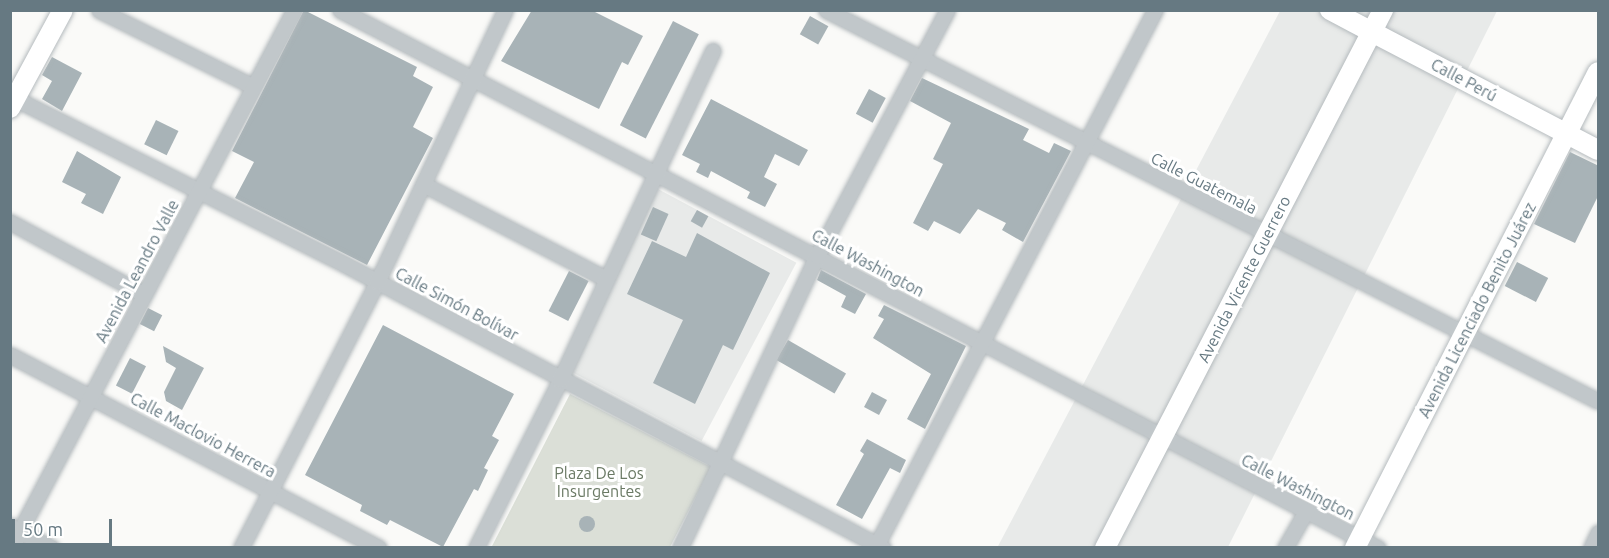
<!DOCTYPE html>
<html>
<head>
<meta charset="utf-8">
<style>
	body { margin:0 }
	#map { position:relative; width:1609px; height:558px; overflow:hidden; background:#fafaf8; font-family:Ubuntu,sans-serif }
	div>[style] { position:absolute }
	.built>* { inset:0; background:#e8eae9; transform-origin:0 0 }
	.green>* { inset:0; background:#dbdfd7 }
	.building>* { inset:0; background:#a8b3b7; transform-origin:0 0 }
	.round { border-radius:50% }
	.roads { filter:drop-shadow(0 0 2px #b5bbbe) drop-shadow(0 0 2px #b5bbbe) }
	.minor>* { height:15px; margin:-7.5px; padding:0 7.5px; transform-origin:7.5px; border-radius:7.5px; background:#c1c7ca }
	.major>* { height:20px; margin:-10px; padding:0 10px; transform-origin:10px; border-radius:10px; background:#fff }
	span { translate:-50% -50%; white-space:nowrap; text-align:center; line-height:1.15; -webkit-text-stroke:6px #fff; paint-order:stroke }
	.street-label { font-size:16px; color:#667982 }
	.park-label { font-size:16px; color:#6b7a65 }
	.frame { position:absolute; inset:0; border:12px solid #667982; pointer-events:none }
	.scale { position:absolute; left:12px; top:519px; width:100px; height:27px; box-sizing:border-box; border:3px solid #667982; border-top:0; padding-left:8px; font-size:18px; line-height:21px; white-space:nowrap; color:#667982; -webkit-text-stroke:4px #fff; paint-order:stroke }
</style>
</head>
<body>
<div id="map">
	<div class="built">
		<i style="clip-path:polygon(1280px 11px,1497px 11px,1228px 547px,997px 548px)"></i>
		<i style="left:656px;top:188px;width:159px;height:202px;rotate:28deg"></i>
	</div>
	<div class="green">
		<i style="clip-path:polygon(570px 394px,711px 467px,670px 547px,491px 548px)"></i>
	</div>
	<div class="building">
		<i style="clip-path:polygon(304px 10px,417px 67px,413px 76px,433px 87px,413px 127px,433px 138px,367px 265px,235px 198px,254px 162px,232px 151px)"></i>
		<i style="clip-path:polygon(532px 10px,591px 10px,643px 36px,628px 65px,622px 62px,599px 109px,501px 61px)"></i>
		<i style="left:810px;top:16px;width:21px;height:21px;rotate:29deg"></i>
		<i style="left:673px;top:21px;width:29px;height:117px;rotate:27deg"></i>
		<i style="clip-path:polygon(52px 57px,82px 73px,62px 111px,42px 99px,52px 81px,42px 75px)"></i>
		<i style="clip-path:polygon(922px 78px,1029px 129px,1023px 140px,1049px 153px,1054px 143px,1071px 151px,1023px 242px,1002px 230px,1006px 223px,978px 209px,960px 234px,934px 221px,928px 231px,913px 223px,943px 164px,933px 159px,951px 123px,910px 101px)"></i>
		<i style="left:869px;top:89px;width:19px;height:28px;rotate:28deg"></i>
		<i style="clip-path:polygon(711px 99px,808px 150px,799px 166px,775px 154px,764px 177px,777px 184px,765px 207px,747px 198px,750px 192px,711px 171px,708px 178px,696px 172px,700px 164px,682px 155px)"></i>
		<i style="left:156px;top:120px;width:25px;height:27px;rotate:26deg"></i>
		<i style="clip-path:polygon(77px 151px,121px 177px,103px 214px,81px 203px,86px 194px,62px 182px)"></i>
		<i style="clip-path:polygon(1570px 152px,1599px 166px,1599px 194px,1575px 243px,1534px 224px)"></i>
		<i style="left:653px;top:207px;width:17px;height:30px;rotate:24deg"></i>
		<i style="left:697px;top:210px;width:13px;height:13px;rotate:29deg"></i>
		<i style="clip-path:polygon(697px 233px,770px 273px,733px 350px,723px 345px,695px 404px,653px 383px,683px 320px,627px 294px,652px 241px,686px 257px)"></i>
		<i style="left:1517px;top:262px;width:35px;height:27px;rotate:27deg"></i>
		<i style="clip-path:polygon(821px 270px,866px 294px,855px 314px,841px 307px,846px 296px,817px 280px)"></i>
		<i style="left:569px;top:271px;width:22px;height:45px;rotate:27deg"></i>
		<i style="clip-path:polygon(884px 305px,966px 346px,925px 429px,907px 419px,931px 374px,873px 338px,884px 319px,878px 316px)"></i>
		<i style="left:148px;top:308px;width:16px;height:18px;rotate:27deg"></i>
		<i style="clip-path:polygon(383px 325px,514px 394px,492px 436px,499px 440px,484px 468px,488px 470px,478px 491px,474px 489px,443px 547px,390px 520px,387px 525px,360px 511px,362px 505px,305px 475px)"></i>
		<i style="left:788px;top:340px;width:67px;height:23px;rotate:30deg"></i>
		<i style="clip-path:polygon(163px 346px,204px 368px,182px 410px,166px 401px,164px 392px,176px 368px,166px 362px)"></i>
		<i style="left:130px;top:358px;width:18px;height:31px;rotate:27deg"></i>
		<i style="left:872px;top:392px;width:17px;height:17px;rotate:28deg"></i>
		<i style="clip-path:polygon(867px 439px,906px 460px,900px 473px,890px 468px,862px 519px,836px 505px,864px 454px,860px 451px)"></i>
		<i class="round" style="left:579px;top:516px;width:16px;height:16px"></i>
	</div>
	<div class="roads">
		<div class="minor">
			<i style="left:99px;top:10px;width:171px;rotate:26.4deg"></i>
			<i style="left:340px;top:10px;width:1169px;rotate:27.4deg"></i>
			<i style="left:826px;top:10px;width:865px;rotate:26.86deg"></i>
			<i style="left:10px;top:96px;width:374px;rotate:26.7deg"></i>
			<i style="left:344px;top:264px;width:609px;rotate:27.78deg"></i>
			<i style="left:423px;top:184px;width:206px;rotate:27.4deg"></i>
			<i style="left:10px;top:222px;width:151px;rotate:28.4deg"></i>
			<i style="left:10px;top:355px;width:416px;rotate:27.6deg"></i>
			<i style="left:10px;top:526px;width:47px;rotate:27.6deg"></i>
			<i style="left:11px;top:548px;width:608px;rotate:-62.25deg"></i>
			<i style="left:241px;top:548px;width:299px;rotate:-62.9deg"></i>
			<i style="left:377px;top:282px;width:301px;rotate:-64.8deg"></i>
			<i style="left:476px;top:548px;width:188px;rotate:-63.4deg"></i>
			<i style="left:560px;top:380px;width:363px;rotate:-65.1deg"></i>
			<i style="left:680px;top:548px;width:323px;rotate:-64.9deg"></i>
			<i style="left:817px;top:256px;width:278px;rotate:-62.1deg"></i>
			<i style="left:875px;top:548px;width:607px;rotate:-62.51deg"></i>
			<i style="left:1285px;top:548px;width:43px;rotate:-60.4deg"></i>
			<i style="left:1591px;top:548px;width:17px;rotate:-65deg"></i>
		</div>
		<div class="major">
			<i style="left:1330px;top:10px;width:302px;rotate:27.6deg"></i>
			<i style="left:10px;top:108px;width:111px;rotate:-61.6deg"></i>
			<i style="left:1105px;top:548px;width:606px;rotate:-62.67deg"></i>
			<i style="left:1355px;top:548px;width:534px;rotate:-62.96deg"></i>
		</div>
	</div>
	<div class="street-label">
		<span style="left:1464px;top:80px;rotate:28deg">Calle Perú</span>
		<span style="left:1204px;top:183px;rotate:27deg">Calle Guatemala</span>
		<span style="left:868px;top:263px;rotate:28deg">Calle Washington</span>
		<span style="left:137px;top:271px;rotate:-62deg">Avenida Leandro Valle</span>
		<span style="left:1244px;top:279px;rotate:-63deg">Avenida Vicente Guerrero</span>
		<span style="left:457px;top:304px;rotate:28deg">Calle Simón Bolívar</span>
		<span style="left:1477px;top:310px;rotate:-63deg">Avenida Licenciado Benito Juárez</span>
		<span style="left:203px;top:435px;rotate:28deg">Calle Maclovio Herrera</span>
		<span style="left:1298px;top:487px;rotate:27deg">Calle Washington</span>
	</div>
	<div class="park-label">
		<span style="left:599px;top:482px">Plaza De Los<br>Insurgentes</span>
	</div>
	<div class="frame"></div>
	<div class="scale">50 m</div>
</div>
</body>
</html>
